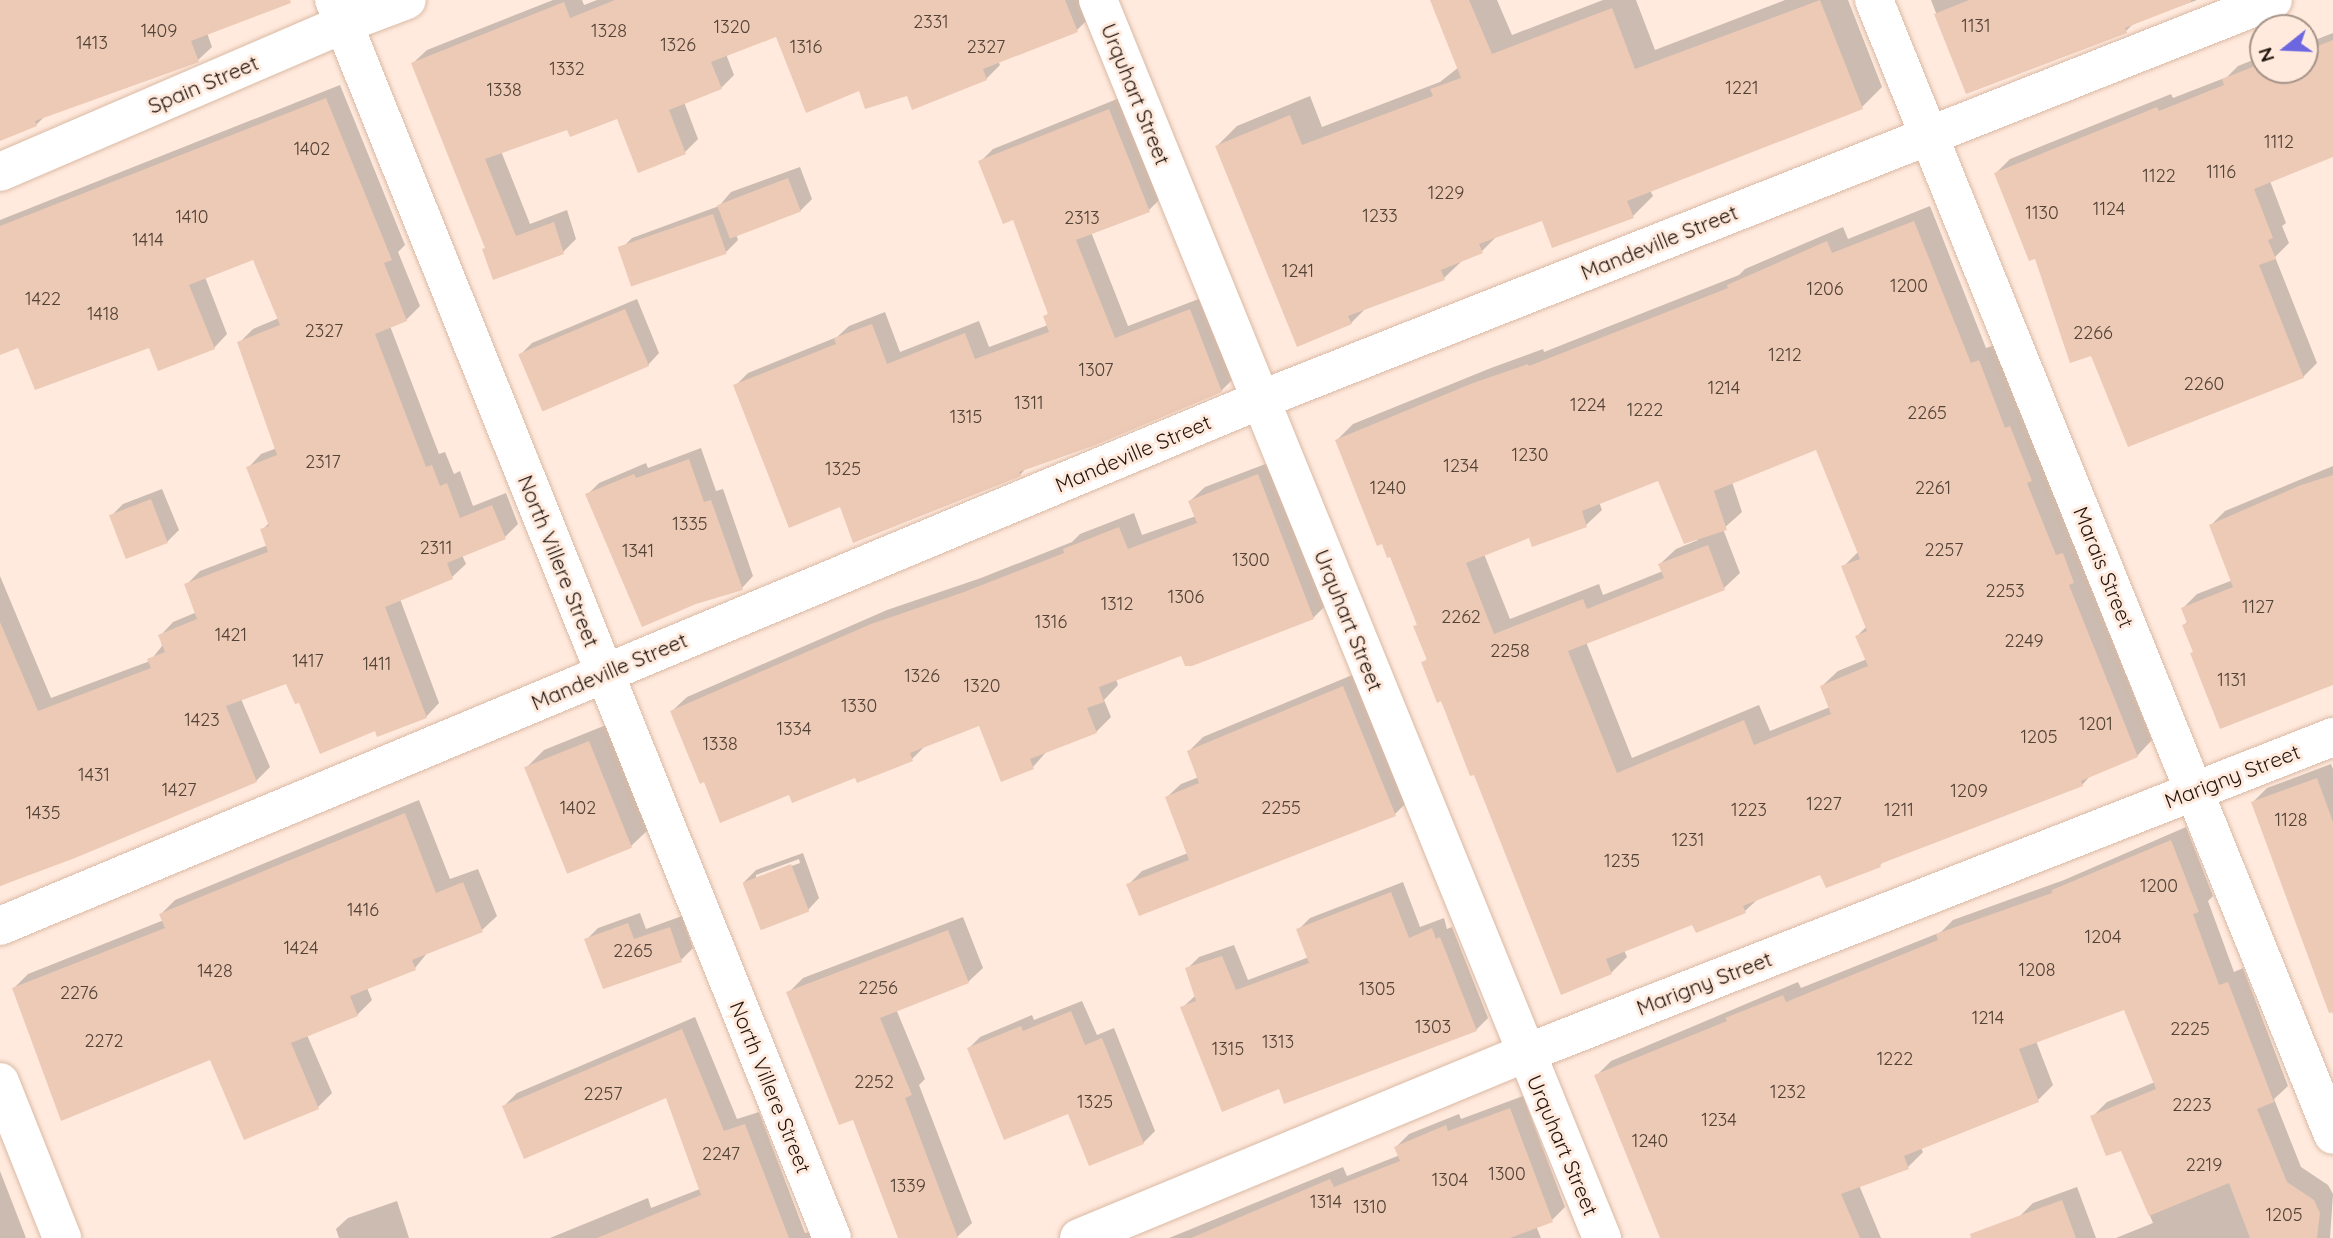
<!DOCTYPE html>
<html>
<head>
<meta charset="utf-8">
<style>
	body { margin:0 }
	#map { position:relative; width:2333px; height:1238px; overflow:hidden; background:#ffeadd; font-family:Quicksand,sans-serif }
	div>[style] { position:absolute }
	.shadow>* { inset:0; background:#0003 }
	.building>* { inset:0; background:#edcab6; transform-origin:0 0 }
	.roads { filter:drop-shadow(0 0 2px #dbb9a4) drop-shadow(0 0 2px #dbb9a4) }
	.minor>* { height:38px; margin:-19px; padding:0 19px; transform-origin:19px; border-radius:19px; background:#fff }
	.major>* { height:38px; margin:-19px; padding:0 19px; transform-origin:19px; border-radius:19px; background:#fff }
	span { translate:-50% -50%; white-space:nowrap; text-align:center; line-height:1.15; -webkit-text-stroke:6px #ffeadd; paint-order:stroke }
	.number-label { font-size:18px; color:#534236 }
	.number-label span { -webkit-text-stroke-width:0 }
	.street-label { font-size:21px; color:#20140c }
	.north { position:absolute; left:2249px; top:14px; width:70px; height:70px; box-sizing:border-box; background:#ffeadd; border:2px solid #a69489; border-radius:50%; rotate:252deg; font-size:19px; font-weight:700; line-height:28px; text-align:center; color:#20140c }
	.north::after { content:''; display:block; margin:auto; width:24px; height:32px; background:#6c67e1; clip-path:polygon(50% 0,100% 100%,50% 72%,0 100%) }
</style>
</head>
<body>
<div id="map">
	<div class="shadow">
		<i style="clip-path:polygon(0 0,278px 0,207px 33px,212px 47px,198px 60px,46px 115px,36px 125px,0 139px)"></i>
		<i style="clip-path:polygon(553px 0,582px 0,584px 5px,597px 0,1084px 0,1090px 17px,1077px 30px,998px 61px,1000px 65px,986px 79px,908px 93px,861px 89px,777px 35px,726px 54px,734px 75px,721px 88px,684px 102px,698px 139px,685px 152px,618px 116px,568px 128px,501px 151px,530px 224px,567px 210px,576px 239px,563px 252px,487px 247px,413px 63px,427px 50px)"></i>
		<i style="clip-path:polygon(1432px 0,1497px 0,1512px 35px,1603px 0,1636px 0,1655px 50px,1785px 0,1848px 0,1882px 87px,1862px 107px,1650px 190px,1653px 196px,1633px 216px,1543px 218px,1498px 235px,1482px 251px,1464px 259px,1444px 278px,1366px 308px,1351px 323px,1217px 146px,1237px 126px,1310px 96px,1322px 127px,1440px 82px,1459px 67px)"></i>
		<i style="clip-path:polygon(1931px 0,2197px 0,2134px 23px,2126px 31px,1967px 92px)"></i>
		<i style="clip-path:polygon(2333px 33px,2333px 155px,2270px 181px,2286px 223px,2282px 226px,2289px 243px,2275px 257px,2317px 363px,2303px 377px,2092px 354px,2036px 257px,1996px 173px,2010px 159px,2171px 94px,2173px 98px,2227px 77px,2238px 66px,2263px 56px,2263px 70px,2305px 70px,2305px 44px)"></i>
		<i style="clip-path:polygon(340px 85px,405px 245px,398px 252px,420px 306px,406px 320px,390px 326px,439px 454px,445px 452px,454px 474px,460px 471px,473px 506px,506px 493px,518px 524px,505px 537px,462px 555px,466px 564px,452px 577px,400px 599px,439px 703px,426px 717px,376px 729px,299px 700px,287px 681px,241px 699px,270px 767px,256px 781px,0 886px,0 576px,51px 698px,150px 661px,162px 646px,160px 636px,173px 622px,197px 612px,186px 585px,200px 571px,268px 545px,262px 530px,269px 523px,248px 468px,261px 454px,277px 448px,239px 343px,253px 329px,279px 318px,254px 258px,205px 277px,227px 334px,214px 348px,19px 346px,0 354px,0 220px)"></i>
		<i style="clip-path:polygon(1122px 97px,1162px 197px,1149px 210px,1091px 232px,1128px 326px,1204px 297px,1234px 378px,1221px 391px,1027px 467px,1020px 475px,841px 505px,735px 386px,748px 373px,837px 337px,849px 326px,885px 312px,900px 352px,979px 321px,989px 347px,1048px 325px,1045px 317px,1049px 312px,1014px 217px,980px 162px,993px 149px)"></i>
		<i style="clip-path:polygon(800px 167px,812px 199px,800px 211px,736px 234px,738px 240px,726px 252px,620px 250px,632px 238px,719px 206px,731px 192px)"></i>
		<i style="clip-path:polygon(evenodd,1930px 206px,1986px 348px,1995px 345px,2072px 541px,2079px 538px,2084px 570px,2152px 740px,2137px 756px,2092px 774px,2082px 785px,1885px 860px,1880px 865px,1821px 873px,1759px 898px,1745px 911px,1693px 923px,1624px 950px,1627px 957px,1611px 973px,1475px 772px,1423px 663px,1428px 658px,1415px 627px,1418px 623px,1391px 555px,1337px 440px,1353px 424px,1491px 368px,1543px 349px,1544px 352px,1739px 275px,1745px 269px,1843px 227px,1848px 239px,1930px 206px,1817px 448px,1859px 551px,1843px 567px,1867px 626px,1857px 636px,1867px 659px,1838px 671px,1822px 686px,1830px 707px,1770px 731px,1759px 705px,1632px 758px,1586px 642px,1724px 588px,1740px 573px,1723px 529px,1742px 512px,1732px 482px,1817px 448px,1930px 206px,1659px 479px,1698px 540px,1676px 549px,1660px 564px,1663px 571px,1603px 595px,1599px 584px,1510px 619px,1484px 554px,1531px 536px,1586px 525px,1602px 510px,1599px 502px,1659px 479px)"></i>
		<i style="clip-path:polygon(637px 299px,659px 353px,648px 365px,520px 355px,532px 343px)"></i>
		<i style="clip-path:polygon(701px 448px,716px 491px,723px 489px,753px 576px,742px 588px,587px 495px,599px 483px,646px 463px,648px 468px)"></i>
		<i style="clip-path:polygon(1273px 461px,1328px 603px,1313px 618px,1183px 654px,1116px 679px,1118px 685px,1104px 700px,1111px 717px,1096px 732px,1047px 751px,1033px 767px,980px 724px,926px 745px,912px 759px,790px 792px,705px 780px,672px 711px,687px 697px,887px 610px,981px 578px,1072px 542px,1080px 534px,1134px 513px,1142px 535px,1196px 516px,1190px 501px,1205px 487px)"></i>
		<i style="clip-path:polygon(2333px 466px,2333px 682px,2195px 651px,2184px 625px,2188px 621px,2183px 608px,2197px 594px,2233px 580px,2211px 525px,2225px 511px)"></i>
		<i style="clip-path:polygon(162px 489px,179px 530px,167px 542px,111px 516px,123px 504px)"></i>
		<i style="clip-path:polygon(1357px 673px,1408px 801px,1395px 814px,1128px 885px,1142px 871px,1188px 853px,1167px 797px,1181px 784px,1199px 777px,1189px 751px,1203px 737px)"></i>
		<i style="clip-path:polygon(606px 725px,649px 829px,631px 846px,526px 768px,544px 750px)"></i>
		<i style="clip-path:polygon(2331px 764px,2333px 769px,2333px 1014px,2253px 802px,2267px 788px)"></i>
		<i style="clip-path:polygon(419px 800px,450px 879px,478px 869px,497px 916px,482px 930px,428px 952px,415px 968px,367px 988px,372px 1000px,357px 1015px,307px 1035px,332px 1093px,318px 1107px,211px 1058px,14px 988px,28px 974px,164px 920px,161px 914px,175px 900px)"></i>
		<i style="clip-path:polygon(2186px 827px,2213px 896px,2208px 901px,2234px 972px,2243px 968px,2288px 1086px,2274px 1099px,2301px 1167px,2328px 1185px,2333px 1194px,2330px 1238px,2116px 1238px,2153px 1223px,2122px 1148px,2092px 1117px,2107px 1102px,2155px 1082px,2125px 1008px,2036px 1041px,2053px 1085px,2038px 1100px,1921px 1148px,1923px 1152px,1908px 1167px,1859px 1185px,1881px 1238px,1661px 1238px,1596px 1076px,1611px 1061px,1798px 982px,1801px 988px,1941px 932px,1953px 920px,2064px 880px)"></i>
		<i style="clip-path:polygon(evenodd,803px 853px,819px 898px,808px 910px,744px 882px,756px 870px,803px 853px,799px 859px,800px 863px,756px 879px,756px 875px,799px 859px)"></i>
		<i style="clip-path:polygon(1403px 882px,1420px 927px,1444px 918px,1447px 929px,1452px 927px,1488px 1018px,1476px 1030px,1280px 1087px,1182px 1008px,1196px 995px,1187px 969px,1199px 957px,1234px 945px,1248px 980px,1309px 957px,1298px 930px,1310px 918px)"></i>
		<i style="clip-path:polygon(640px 913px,646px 929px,682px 916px,693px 948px,681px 960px,586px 940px,598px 928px)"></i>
		<i style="clip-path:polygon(963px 917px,983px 968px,968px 982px,896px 1009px,925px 1079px,919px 1085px,972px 1223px,956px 1238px,900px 1238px,854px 1117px,788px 993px,803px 978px)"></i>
		<i style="clip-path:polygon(1082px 1001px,1097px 1035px,1114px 1028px,1155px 1131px,1143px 1143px,1069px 1111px,969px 1048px,980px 1037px,1032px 1015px,1034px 1020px)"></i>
		<i style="clip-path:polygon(695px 1017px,737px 1119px,759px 1112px,805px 1233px,810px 1232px,812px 1238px,550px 1238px,648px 1198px,651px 1208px,700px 1189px,667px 1095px,504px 1106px,517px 1093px)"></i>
		<i style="clip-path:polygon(1523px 1096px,1565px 1207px,1552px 1220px,1536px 1226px,1541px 1238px,1169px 1238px,1343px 1167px,1347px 1176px,1400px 1155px,1396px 1147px,1409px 1134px,1459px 1114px,1461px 1119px)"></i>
		<i style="clip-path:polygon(0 1171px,26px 1238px,0 1238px)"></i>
		<i style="clip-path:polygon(2077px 1187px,2096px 1238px,2026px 1238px,2018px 1218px,2033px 1203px)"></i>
		<i style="clip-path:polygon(397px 1201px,409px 1238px,339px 1238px,336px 1229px,348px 1218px)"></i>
	</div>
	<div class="building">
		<i style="clip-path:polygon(0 0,290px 0,291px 3px,191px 41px,199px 62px,35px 121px,37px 126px,0 141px)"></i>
		<i style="clip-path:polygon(615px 0,1065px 0,1078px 32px,983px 69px,987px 80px,912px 110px,907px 96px,865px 109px,859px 91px,806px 113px,776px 37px,711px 62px,722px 89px,669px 110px,686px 154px,638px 173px,617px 119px,570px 137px,567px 130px,485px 159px,516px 236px,554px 222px,564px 254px,493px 280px,482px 249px,485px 248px,411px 63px,564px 2px,570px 18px)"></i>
		<i style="clip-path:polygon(1430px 0,1469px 0,1492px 54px,1612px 8px,1635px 69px,1820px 0,1863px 109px,1627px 201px,1634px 218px,1552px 248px,1542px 221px,1479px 244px,1483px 253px,1441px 270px,1445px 280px,1348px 316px,1352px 324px,1297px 347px,1215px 146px,1290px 115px,1302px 145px,1433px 96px,1430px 89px,1461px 78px)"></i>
		<i style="clip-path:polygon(1969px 0,2191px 0,2191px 2px,2125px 28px,2127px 33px,1966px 94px,1934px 14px)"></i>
		<i style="clip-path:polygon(2333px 40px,2333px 157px,2254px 189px,2273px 238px,2268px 240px,2276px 259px,2259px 265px,2304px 378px,2128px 447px,2091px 356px,2070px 363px,2035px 259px,2029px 261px,1994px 173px,2157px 107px,2159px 111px,2224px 85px,2222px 79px,2263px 63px,2263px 70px,2305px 70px,2305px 51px)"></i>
		<i style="clip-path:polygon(326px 98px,392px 260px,384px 263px,407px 321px,375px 334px,426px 467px,432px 465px,440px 486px,447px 483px,460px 518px,492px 505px,506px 539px,447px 563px,453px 579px,385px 607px,427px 718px,377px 737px,375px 731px,320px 754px,299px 703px,295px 704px,286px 684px,226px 706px,257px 782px,75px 858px,0 886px,0 622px,38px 711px,151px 668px,147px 659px,165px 652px,158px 635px,197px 619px,184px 584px,268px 552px,260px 529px,269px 526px,246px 467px,277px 455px,237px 342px,280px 325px,253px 260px,189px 285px,215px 349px,158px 371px,149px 348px,35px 390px,18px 348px,0 355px,0 226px)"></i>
		<i style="clip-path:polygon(1109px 109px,1150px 212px,1076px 240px,1115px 338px,1190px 309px,1222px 392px,1093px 446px,1019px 472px,1021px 476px,853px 543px,840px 507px,789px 528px,733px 385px,836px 344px,834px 338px,872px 324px,887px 364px,965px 333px,975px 359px,1049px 332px,1043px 316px,1048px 314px,1013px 220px,1003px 224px,978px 161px)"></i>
		<i style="left:788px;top:178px;width:36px;height:76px;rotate:69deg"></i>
		<i style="left:713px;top:214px;width:42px;height:101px;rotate:71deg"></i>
		<i style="clip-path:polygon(evenodd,1914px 221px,1971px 363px,1979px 360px,2005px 428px,2010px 426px,2032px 481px,2027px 483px,2056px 555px,2063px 553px,2074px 583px,2069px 585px,2138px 757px,2081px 781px,2083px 786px,1880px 864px,1881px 867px,1826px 888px,1820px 875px,1743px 906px,1746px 913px,1696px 933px,1692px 925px,1606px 959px,1612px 974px,1561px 995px,1474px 775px,1470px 776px,1441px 701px,1437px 703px,1421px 662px,1427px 660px,1413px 626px,1417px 625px,1390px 557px,1387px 558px,1382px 544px,1377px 546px,1335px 440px,1473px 383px,1528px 364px,1529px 366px,1728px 288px,1727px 285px,1827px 241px,1832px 253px,1914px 221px,1816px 450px,1860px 559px,1841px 566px,1867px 631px,1855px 636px,1868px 666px,1820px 686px,1831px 714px,1754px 745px,1744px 720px,1617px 773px,1568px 651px,1725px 590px,1708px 545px,1658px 564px,1664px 578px,1587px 609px,1583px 599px,1494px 634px,1466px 563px,1529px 538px,1532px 547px,1587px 527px,1582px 511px,1658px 481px,1684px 544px,1727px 530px,1714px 491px,1816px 450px)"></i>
		<i style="left:625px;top:309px;width:62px;height:116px;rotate:67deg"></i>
		<i style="clip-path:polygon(689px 459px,704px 502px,711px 500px,743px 590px,696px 604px,642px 627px,585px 494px,634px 474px,636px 478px)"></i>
		<i style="clip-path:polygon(1258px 474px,1314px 619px,1192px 666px,1185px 666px,1181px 656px,1099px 687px,1104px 702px,1087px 708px,1097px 733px,1030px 759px,1034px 769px,1001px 782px,979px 726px,910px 753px,913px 761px,857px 783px,855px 778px,792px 803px,789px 795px,720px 823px,704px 782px,700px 784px,670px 711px,871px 624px,964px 592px,1064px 553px,1063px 549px,1119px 527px,1128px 549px,1197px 523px,1188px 501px)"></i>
		<i style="clip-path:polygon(2333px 475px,2333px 685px,2220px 729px,2190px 653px,2193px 652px,2182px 625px,2187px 623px,2181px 608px,2233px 587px,2209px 525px,2301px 485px)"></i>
		<i style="left:151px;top:499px;width:47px;height:45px;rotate:69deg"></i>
		<i style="clip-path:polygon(1343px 686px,1396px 816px,1139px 916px,1126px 884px,1189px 860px,1165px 797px,1199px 783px,1187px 751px)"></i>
		<i style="left:589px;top:741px;width:115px;height:70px;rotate:68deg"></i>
		<i style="clip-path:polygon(2317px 778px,2333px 822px,2333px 1012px,2329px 1013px,2251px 802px)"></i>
		<i style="clip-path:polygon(405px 813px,436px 893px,463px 882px,483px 932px,412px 960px,416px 970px,350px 996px,358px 1016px,291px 1043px,319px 1109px,244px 1140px,210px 1060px,61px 1121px,12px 988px,165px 928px,159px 914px)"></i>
		<i style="clip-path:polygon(2171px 840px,2199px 912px,2193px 914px,2219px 985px,2228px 982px,2274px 1102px,2257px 1109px,2287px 1182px,2314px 1200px,2320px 1213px,2317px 1238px,2250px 1238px,2229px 1183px,2149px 1216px,2121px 1151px,2106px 1156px,2090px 1116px,2156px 1089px,2124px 1010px,2019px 1049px,2039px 1102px,1904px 1156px,1909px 1169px,1841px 1194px,1860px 1238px,1660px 1238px,1594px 1075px,1727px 1021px,1725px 1018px,1783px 995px,1786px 1002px,1938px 940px,1936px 934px,2052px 893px,2052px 890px)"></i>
		<i style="left:791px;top:864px;width:51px;height:52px;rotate:69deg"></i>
		<i style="clip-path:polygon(1391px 892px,1409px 938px,1432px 928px,1436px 939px,1440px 937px,1477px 1031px,1284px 1104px,1279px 1089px,1222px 1112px,1180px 1007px,1196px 1001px,1185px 968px,1222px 956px,1236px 990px,1309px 963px,1296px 929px)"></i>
		<i style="clip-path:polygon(628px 923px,634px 939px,670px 927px,682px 962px,603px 989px,584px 939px)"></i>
		<i style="clip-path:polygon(948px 930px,969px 983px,880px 1018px,912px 1095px,905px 1098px,958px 1238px,898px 1238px,853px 1120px,839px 1125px,786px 992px)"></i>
		<i style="clip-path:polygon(1071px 1011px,1085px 1045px,1102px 1038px,1144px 1144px,1089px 1166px,1068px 1114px,1004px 1140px,967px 1048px,1021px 1026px,1023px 1031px)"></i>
		<i style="clip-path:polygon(682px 1029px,724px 1131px,745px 1124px,789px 1238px,597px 1238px,701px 1195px,666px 1098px,524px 1159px,502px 1106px)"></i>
		<i style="clip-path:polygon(1510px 1108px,1553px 1222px,1510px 1238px,1191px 1238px,1330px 1179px,1334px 1187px,1400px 1161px,1394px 1147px,1446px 1125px,1448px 1131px)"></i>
		<i style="clip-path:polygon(2062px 1200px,2076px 1238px,1971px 1238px,1970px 1234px)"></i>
	</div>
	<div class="roads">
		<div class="minor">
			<i style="left:334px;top:0;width:1334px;rotate:68.09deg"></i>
			<i style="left:1098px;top:0;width:1337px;rotate:67.85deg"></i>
			<i style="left:1874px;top:0;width:1224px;rotate:67.98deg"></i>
			<i style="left:0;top:172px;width:374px;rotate:-23.3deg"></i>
			<i style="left:343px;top:24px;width:68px;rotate:-20.6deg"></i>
			<i style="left:0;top:926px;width:1365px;rotate:-22.66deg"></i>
			<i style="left:1260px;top:400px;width:1089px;rotate:-21.55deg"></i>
			<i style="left:1079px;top:1238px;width:482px;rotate:-22.5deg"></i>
			<i style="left:1524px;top:1054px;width:869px;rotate:-21.4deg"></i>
		</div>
		<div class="major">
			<i style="left:0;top:1082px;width:168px;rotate:68.3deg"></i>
		</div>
	</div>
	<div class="number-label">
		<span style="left:931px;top:22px">2331</span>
		<span style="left:1976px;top:26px">1131</span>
		<span style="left:732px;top:27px">1320</span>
		<span style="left:159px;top:31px">1409</span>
		<span style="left:609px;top:31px">1328</span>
		<span style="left:92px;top:43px">1413</span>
		<span style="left:678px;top:45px">1326</span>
		<span style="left:806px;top:47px">1316</span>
		<span style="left:986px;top:47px">2327</span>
		<span style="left:567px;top:69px">1332</span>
		<span style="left:1742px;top:88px">1221</span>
		<span style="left:504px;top:90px">1338</span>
		<span style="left:2279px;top:142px">1112</span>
		<span style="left:312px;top:149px">1402</span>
		<span style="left:2221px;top:172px">1116</span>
		<span style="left:2159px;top:176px">1122</span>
		<span style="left:1446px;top:193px">1229</span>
		<span style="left:2109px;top:209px">1124</span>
		<span style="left:2042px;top:213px">1130</span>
		<span style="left:1380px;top:216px">1233</span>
		<span style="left:192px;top:217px">1410</span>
		<span style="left:1082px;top:218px">2313</span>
		<span style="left:148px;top:240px">1414</span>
		<span style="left:1298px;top:271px">1241</span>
		<span style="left:1909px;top:286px">1200</span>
		<span style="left:1825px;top:289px">1206</span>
		<span style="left:43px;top:299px">1422</span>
		<span style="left:103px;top:314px">1418</span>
		<span style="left:324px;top:331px">2327</span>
		<span style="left:2093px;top:333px">2266</span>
		<span style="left:1785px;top:355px">1212</span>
		<span style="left:1096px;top:370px">1307</span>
		<span style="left:2204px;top:384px">2260</span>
		<span style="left:1724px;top:388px">1214</span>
		<span style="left:1029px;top:403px">1311</span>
		<span style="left:1588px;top:405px">1224</span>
		<span style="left:1645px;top:410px">1222</span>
		<span style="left:1927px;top:413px">2265</span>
		<span style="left:966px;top:417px">1315</span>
		<span style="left:1530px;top:455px">1230</span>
		<span style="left:323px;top:462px">2317</span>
		<span style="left:1461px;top:466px">1234</span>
		<span style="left:843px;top:469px">1325</span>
		<span style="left:1388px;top:488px">1240</span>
		<span style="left:1933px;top:488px">2261</span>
		<span style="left:690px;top:524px">1335</span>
		<span style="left:436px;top:548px">2311</span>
		<span style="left:1944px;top:550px">2257</span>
		<span style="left:638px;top:551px">1341</span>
		<span style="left:1251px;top:560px">1300</span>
		<span style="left:2005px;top:591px">2253</span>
		<span style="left:1186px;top:597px">1306</span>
		<span style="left:1117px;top:604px">1312</span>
		<span style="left:2258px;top:607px">1127</span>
		<span style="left:1461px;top:617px">2262</span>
		<span style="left:1051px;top:622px">1316</span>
		<span style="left:231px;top:635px">1421</span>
		<span style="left:2024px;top:641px">2249</span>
		<span style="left:1510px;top:651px">2258</span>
		<span style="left:308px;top:661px">1417</span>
		<span style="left:377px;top:664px">1411</span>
		<span style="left:922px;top:676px">1326</span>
		<span style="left:2232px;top:680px">1131</span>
		<span style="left:982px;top:686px">1320</span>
		<span style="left:859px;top:706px">1330</span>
		<span style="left:202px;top:720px">1423</span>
		<span style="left:2096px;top:724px">1201</span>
		<span style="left:794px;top:729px">1334</span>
		<span style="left:2039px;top:737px">1205</span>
		<span style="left:720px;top:744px">1338</span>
		<span style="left:94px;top:775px">1431</span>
		<span style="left:179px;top:790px">1427</span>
		<span style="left:1969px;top:791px">1209</span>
		<span style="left:1824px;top:804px">1227</span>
		<span style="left:578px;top:808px">1402</span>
		<span style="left:1281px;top:808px">2255</span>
		<span style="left:1749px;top:810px">1223</span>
		<span style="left:1899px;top:810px">1211</span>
		<span style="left:43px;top:813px">1435</span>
		<span style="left:2291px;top:820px">1128</span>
		<span style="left:1688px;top:840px">1231</span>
		<span style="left:1622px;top:861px">1235</span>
		<span style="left:2159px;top:886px">1200</span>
		<span style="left:363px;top:910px">1416</span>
		<span style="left:2103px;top:937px">1204</span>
		<span style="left:301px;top:948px">1424</span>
		<span style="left:633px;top:951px">2265</span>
		<span style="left:2037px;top:970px">1208</span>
		<span style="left:215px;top:971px">1428</span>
		<span style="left:878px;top:988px">2256</span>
		<span style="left:1377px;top:989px">1305</span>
		<span style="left:79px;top:993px">2276</span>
		<span style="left:1988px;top:1018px">1214</span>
		<span style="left:1433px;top:1027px">1303</span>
		<span style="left:2190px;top:1029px">2225</span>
		<span style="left:104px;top:1041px">2272</span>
		<span style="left:1278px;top:1042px">1313</span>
		<span style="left:1228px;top:1049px">1315</span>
		<span style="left:1895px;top:1059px">1222</span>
		<span style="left:874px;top:1082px">2252</span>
		<span style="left:1788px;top:1092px">1232</span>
		<span style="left:603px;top:1094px">2257</span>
		<span style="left:1095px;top:1102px">1325</span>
		<span style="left:2192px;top:1105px">2223</span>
		<span style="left:1719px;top:1120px">1234</span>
		<span style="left:1650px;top:1141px">1240</span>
		<span style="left:721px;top:1154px">2247</span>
		<span style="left:2204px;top:1165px">2219</span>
		<span style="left:1507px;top:1174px">1300</span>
		<span style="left:1450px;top:1180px">1304</span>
		<span style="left:908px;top:1186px">1339</span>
		<span style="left:1326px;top:1202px">1314</span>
		<span style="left:1370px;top:1207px">1310</span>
		<span style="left:2284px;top:1215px">1205</span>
	</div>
	<div class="street-label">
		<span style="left:203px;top:84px;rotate:-23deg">Spain Street</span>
		<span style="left:1136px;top:94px;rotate:68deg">Urquhart Street</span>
		<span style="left:1659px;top:242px;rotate:-22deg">Mandeville Street</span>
		<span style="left:1133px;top:453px;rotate:-23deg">Mandeville Street</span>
		<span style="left:559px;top:561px;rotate:68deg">North Villere Street</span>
		<span style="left:2104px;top:567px;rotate:68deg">Marais Street</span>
		<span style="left:1349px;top:620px;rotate:68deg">Urquhart Street</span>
		<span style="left:609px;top:671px;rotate:-23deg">Mandeville Street</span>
		<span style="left:2232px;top:776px;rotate:-21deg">Marigny Street</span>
		<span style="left:1704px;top:983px;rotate:-21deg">Marigny Street</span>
		<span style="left:771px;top:1087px;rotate:68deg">North Villere Street</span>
		<span style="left:1563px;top:1145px;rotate:67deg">Urquhart Street</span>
	</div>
	<div class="north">N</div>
</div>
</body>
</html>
